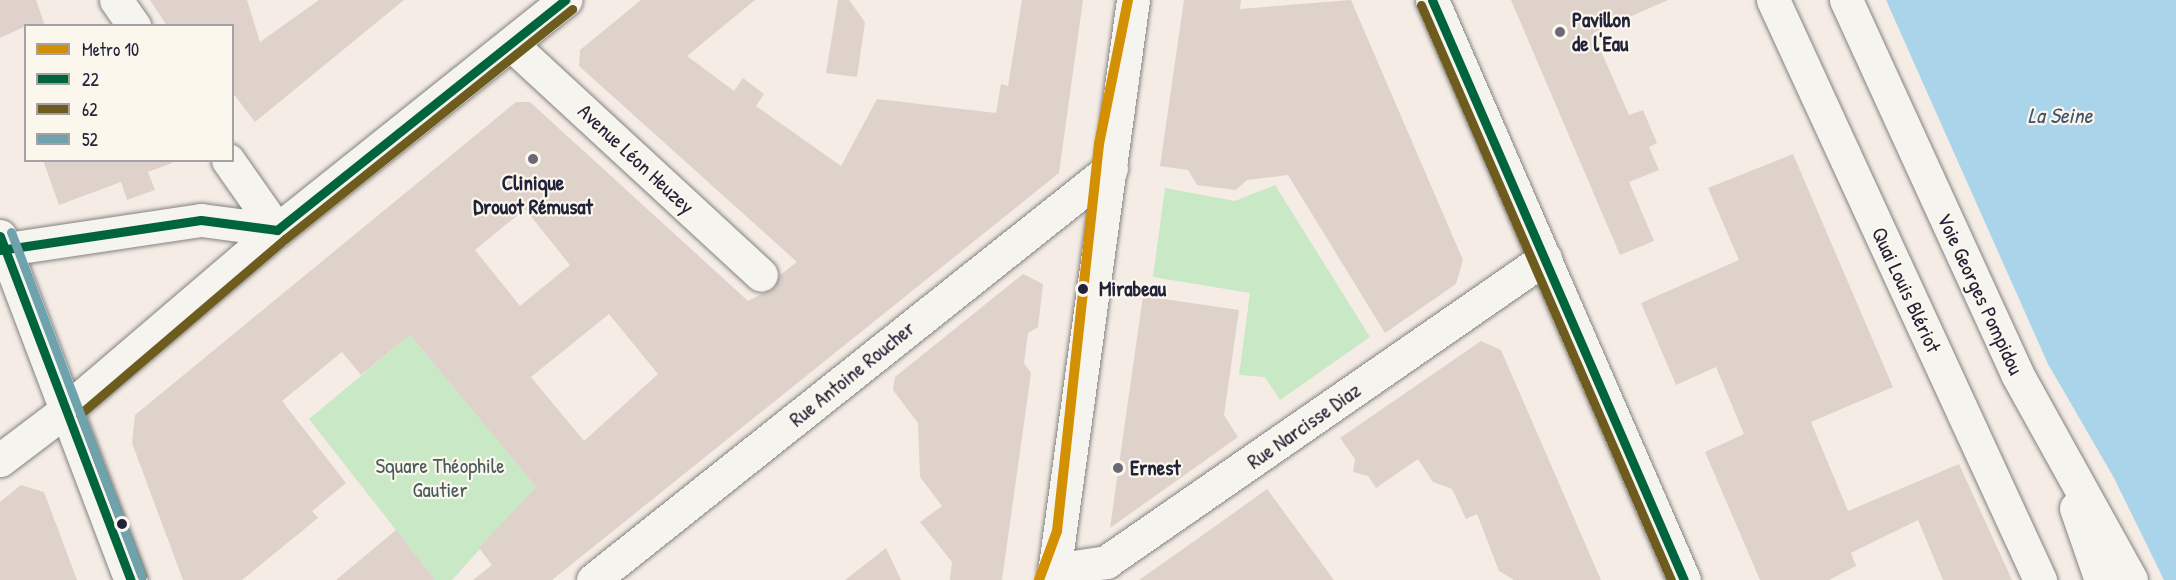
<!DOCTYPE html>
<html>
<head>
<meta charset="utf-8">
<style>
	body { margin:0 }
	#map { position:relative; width:2176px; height:580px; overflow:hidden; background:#f5ede5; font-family:"Patrick Hand",sans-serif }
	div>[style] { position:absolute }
	.green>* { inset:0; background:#c8e8c6 }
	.water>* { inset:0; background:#aad4e9 }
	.building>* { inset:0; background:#ded2ca }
	.roads { filter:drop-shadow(0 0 2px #858283) drop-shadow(0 0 2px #858283) }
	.minor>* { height:33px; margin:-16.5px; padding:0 16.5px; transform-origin:16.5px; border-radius:16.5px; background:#f6f4ef }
	.tertiary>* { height:33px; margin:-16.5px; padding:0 16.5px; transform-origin:16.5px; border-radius:16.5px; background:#f6f4ef }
	.primary>* { height:33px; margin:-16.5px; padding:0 16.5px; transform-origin:16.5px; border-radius:16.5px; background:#f6f4ef }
	.bus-1>* { height:9px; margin:-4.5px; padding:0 4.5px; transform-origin:4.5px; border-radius:4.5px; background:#00643c }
	.bus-2>* { height:9px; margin:-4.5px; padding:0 4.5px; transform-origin:4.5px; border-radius:4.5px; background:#6e5b1e }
	.bus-3>* { height:9px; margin:-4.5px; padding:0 4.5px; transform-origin:4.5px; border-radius:4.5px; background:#6ea3ae }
	.metro-1>* { height:10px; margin:-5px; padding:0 5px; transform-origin:5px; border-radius:5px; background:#d39003 }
	.dots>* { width:16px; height:16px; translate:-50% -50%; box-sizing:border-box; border:3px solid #fbf7ec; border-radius:50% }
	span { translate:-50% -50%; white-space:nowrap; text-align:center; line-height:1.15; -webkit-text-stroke:4.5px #fbf7ec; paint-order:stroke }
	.poi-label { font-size:21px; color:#22223b; font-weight:700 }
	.left { translate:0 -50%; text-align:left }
	.street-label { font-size:21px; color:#22223b }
	.stop-label { font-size:21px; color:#22223b; font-weight:700 }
	.park-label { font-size:21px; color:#495c5d }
	.water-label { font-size:22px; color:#415470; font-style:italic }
	.legend { position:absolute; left:24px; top:24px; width:210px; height:138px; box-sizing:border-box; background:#fbf7ec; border:2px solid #a4a2a5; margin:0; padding:8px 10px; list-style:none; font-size:18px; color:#22223b }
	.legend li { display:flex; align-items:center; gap:12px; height:30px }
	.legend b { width:30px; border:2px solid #a4a2a5 }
</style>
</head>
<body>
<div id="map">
	<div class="green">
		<i style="clip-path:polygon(1275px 185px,1370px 337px,1280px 400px,1265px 377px,1239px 375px,1250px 293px,1153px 277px,1165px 188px,1235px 201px)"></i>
		<i style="clip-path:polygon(410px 335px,536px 487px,452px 580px,435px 580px,309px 419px)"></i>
	</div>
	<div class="water">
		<i style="clip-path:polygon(1886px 0,2176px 0,2176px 580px,2164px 580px,2114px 478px,2048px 364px)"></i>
	</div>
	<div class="building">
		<i style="clip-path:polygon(0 0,36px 0,45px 26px,26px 26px,0 38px)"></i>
		<i style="clip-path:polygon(150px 0,247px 0,260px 42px,319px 0,404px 0,255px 122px,232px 92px,232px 26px,167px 26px)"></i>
		<i style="clip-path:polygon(evenodd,641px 0,755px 0,687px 56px,734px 91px,743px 78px,764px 94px,756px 106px,841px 166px,877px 99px,996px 113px,1001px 84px,1008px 86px,1022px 0,1083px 0,1059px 173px,552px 580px,473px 580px,492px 565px,479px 548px,536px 487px,410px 335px,361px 375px,342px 352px,282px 401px,346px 483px,312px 511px,318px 518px,242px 580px,183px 580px,132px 443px,135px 415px,516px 102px,530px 102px,748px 301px,774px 288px,779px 276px,797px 262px,579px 66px,580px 50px,641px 0,525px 209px,570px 265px,520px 306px,475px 250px,525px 209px,641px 0,609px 314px,658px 374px,584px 441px,531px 377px,609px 314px)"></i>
		<i style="clip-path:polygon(838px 0,849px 0,865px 22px,857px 77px,826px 73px)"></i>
		<i style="clip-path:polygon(1184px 0,1241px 0,1240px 9px,1351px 0,1463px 260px,1456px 284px,1385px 333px,1288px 175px,1247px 180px,1236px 190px,1197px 185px,1188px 170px,1160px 166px)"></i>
		<i style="clip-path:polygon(1511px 0,1668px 0,1593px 33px,1629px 115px,1643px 110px,1657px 143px,1649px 147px,1659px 170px,1629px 182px,1654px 241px,1620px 255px)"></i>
		<i style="clip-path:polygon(1793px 154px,1893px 387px,1811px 422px,1848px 511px,1959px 464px,2012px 580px,1943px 580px,1918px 520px,1851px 553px,1856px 566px,1829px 580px,1760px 580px,1705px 452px,1744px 434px,1716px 367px,1676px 385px,1641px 303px,1739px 260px,1708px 188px)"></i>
		<i style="clip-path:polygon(43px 160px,172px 160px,172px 163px,148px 172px,155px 190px,127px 200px,121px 182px,59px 205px)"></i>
		<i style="clip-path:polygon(1023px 274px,1043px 284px,1038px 327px,1028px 333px,1024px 363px,1031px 373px,1002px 580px,950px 580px,952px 562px,920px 522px,942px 506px,920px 477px,918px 423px,893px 390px,895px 377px)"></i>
		<i style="clip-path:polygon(1143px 296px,1239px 310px,1224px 415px,1238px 437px,1110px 528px)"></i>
		<i style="clip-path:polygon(1481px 341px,1501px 350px,1601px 580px,1514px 580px,1499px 571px,1477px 514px,1466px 519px,1452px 489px,1433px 482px,1418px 459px,1376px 488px,1368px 476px,1353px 472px,1355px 459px,1340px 438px)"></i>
		<i style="clip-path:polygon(21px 485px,44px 492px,77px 580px,0 580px,0 502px)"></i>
		<i style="clip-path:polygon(1267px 489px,1334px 580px,1139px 580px,1217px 525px)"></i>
		<i style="clip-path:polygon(396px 530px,435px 580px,336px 580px)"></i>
		<i style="clip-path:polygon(886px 548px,901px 580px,845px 580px)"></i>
	</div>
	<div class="roads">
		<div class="minor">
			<i style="left:116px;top:0;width:32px;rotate:55deg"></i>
			<i style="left:1773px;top:0;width:639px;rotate:65.28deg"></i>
			<i style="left:511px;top:44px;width:340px;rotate:42.7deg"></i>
			<i style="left:228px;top:160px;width:85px;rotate:55deg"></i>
			<i style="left:0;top:250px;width:203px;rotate:-8.5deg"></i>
			<i style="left:201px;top:220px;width:77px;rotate:7.5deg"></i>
			<i style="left:0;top:460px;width:83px;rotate:-37.1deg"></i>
			<i style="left:1054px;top:570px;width:53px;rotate:-8.7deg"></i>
			<i style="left:1106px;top:562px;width:534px;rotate:-34.7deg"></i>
			<i style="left:593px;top:580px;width:662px;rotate:-38.5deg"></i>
		</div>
		<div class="tertiary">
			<i style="left:0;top:236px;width:368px;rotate:69.2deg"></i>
			<i style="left:66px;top:410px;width:277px;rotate:-40.5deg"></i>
			<i style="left:277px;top:230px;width:369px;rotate:-38.6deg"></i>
			<i style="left:1053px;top:580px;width:585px;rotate:-82.15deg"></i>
		</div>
		<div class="primary">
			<i style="left:1432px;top:0;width:632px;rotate:66.52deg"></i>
			<i style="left:1846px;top:0;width:411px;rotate:65.4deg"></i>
			<i style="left:2017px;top:374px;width:235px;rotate:61deg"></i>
			<i style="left:2076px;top:508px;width:76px;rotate:70.9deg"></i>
		</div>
	</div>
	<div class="bus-1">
		<i style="left:1432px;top:0;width:632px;rotate:66.52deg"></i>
		<i style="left:0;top:236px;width:368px;rotate:69.2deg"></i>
		<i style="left:0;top:250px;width:203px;rotate:-8.5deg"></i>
		<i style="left:201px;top:220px;width:77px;rotate:7.5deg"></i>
		<i style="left:277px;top:230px;width:369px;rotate:-38.6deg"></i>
	</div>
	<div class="bus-2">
		<i style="left:1421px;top:5px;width:627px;rotate:66.5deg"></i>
		<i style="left:142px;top:576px;width:173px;rotate:-110.9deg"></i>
		<i style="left:80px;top:414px;width:270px;rotate:-40.5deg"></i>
		<i style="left:285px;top:239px;width:368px;rotate:-38.7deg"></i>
	</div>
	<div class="bus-3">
		<i style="left:11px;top:232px;width:368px;rotate:69.2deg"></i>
	</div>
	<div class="metro-1">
		<i style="left:1039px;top:580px;width:52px;rotate:-69.8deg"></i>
		<i style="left:1057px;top:531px;width:389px;rotate:-83.8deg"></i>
		<i style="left:1099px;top:144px;width:147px;rotate:-78.6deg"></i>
	</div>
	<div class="dots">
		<i style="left:1560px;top:32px;background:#6c6976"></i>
		<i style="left:533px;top:159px;background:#6c6976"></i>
		<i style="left:1083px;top:289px;background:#22223b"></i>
		<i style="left:1118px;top:468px;background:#6c6976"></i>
		<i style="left:122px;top:524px;background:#22223b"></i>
	</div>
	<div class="poi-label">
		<span class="left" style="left:1572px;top:32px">Pavillon<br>de l'Eau</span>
		<span style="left:533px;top:195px">Clinique<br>Drouot Rémusat</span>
		<span class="left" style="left:1130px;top:468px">Ernest</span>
	</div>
	<div class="street-label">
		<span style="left:636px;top:159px;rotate:43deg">Avenue Léon Heuzey</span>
		<span style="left:1906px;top:290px;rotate:65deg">Quai Louis Blériot</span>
		<span style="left:1980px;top:294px;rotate:65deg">Voie Georges Pompidou</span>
		<span style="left:852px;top:374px;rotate:-39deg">Rue Antoine Roucher</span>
		<span style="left:1304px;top:426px;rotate:-35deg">Rue Narcisse Diaz</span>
	</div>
	<div class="stop-label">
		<span class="left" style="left:1099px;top:289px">Mirabeau</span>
	</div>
	<div class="park-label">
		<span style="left:440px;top:478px">Square Théophile<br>Gautier</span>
	</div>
	<div class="water-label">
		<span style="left:2060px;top:116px">La Seine</span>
	</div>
	<ul class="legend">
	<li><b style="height:8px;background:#d39003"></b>Metro 10</li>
	<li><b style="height:8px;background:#00643c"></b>22</li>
	<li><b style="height:8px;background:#6e5b1e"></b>62</li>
	<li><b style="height:8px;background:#6ea3ae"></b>52</li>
	</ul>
</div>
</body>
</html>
